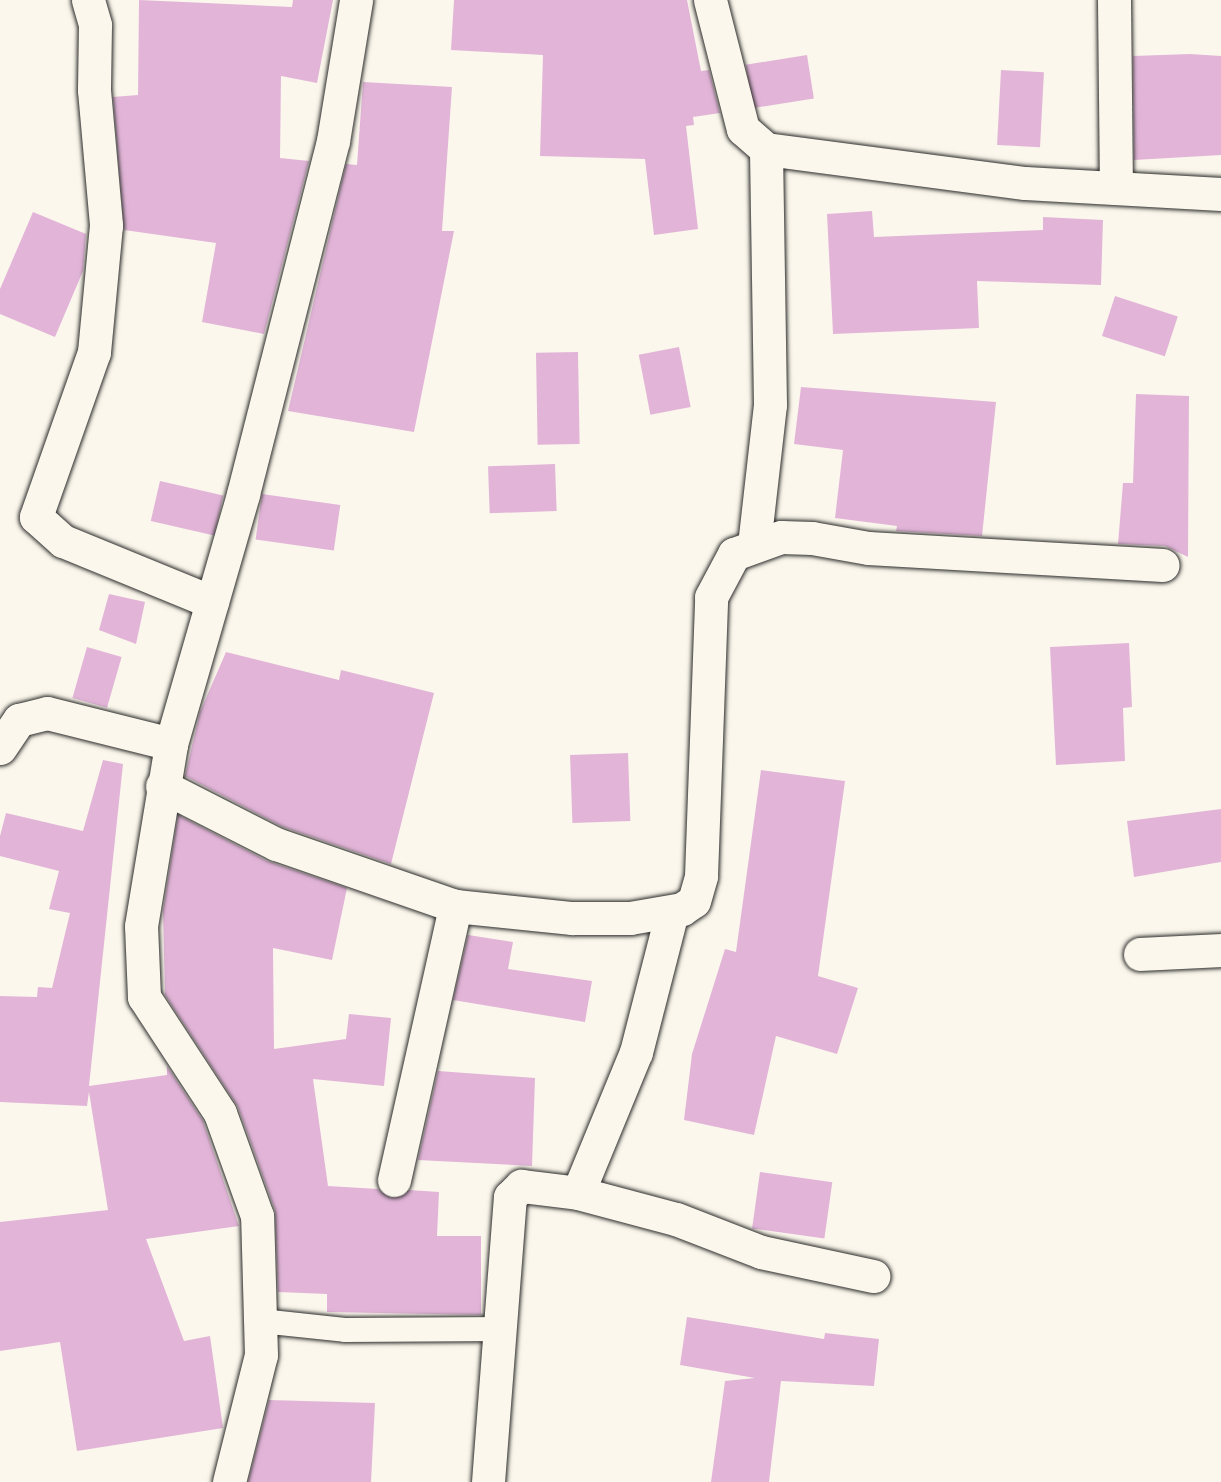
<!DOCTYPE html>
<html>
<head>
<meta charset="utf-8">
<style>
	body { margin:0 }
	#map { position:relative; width:1221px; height:1482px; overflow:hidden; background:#fbf7ec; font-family:Mali,sans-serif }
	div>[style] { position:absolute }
	.building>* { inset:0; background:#e2b5d8; transform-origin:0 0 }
	.roads { filter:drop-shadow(0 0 2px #2b2b2b) drop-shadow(0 0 2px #2b2b2b) }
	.lane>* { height:24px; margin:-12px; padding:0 12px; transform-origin:12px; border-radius:12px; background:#fbf7ec }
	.street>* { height:33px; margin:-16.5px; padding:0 16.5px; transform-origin:16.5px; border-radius:16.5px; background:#fbf7ec }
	span { translate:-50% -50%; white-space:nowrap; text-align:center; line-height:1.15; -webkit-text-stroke:4.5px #fbf7ec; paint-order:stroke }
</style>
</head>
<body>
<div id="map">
	<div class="building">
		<i style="clip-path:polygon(139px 0,292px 7px,293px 0,333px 0,317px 83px,281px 76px,280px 158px,309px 161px,264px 334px,202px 322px,216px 243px,124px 230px,113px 97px,138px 95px)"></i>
		<i style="clip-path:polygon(454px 0,687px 0,701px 71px,709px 70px,720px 113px,693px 117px,694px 125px,686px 126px,698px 229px,654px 235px,645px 159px,540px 156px,543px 55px,451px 50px)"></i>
		<i style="clip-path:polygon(1190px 54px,1221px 56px,1221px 155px,1134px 160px,1133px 56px)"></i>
		<i style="left:807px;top:55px;width:44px;height:62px;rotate:81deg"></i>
		<i style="left:1001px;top:70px;width:43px;height:75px;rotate:3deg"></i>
		<i style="clip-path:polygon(363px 82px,452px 87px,442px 231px,454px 231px,414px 432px,288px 411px,346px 164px,357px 165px)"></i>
		<i style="clip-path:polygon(872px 211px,874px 237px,1043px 230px,1043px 217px,1103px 220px,1101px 285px,977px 281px,979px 328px,833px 334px,827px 214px)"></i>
		<i style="clip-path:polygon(33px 212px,86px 234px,83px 271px,55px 337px,0 314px,0 289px)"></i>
		<i style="left:1115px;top:296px;width:66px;height:42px;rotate:18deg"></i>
		<i style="left:679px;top:347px;width:61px;height:41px;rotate:79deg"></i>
		<i style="left:578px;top:352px;width:92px;height:42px;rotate:89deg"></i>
		<i style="clip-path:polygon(801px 387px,996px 402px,982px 536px,896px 531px,897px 526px,835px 518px,843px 450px,794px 444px)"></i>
		<i style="clip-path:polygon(1136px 394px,1189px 396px,1188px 557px,1165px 546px,1118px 544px,1123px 483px,1133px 483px)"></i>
		<i style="left:555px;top:464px;width:47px;height:67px;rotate:88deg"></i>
		<i style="left:160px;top:481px;width:65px;height:41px;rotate:13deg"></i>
		<i style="left:262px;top:494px;width:79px;height:46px;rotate:8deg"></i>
		<i style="clip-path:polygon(109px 594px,145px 602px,136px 644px,99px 630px)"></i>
		<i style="clip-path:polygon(1129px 643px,1132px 707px,1123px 708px,1125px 761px,1056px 765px,1050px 647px)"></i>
		<i style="left:87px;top:647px;width:36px;height:53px;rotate:16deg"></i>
		<i style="clip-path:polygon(226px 652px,339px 680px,341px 670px,434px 693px,391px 864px,283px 827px,185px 776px,200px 712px)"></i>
		<i style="left:628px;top:753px;width:68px;height:58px;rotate:88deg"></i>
		<i style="clip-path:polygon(103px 760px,123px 764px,89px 1086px,167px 1075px,167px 1066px,203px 1121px,239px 1226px,146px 1239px,184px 1341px,210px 1336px,223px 1428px,77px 1451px,60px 1342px,0 1351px,0 1222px,108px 1210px,89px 1092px,87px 1106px,0 1102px,0 996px,37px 997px,38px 987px,52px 988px,70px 913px,49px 909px,59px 871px,0 856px,0 836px,6px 813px,83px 831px)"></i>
		<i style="clip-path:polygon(761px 770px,845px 781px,818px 976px,858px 988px,837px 1054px,776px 1036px,754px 1135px,684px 1120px,692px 1054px,725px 949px,736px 952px)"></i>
		<i style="clip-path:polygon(1221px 809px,1221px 862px,1134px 877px,1127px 821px)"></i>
		<i style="clip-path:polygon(178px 815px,267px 861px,347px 888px,332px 960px,273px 948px,274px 1049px,346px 1039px,349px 1014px,391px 1018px,384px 1086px,313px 1079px,328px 1186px,378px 1189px,391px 1198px,409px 1190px,439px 1192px,437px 1236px,481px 1236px,481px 1315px,327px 1312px,327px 1294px,278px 1292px,275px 1210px,238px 1107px,165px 995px,163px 911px)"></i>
		<i style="clip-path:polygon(468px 935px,513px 942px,508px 969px,592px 981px,585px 1022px,453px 1000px)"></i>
		<i style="clip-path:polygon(438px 1071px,535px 1078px,532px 1166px,418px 1160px)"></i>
		<i style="left:760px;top:1172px;width:73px;height:57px;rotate:8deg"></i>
		<i style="clip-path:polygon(687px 1317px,824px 1339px,825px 1333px,879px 1339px,874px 1386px,781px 1381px,769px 1482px,711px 1482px,725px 1381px,755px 1378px,680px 1365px)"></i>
		<i style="clip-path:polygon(269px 1400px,375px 1403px,371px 1482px,248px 1482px)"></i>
	</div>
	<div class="roads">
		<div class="lane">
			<i style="left:261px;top:1321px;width:84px;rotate:6.1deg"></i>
			<i style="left:345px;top:1330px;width:158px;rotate:-0.4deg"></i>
		</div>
		<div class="street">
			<i style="left:88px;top:0;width:26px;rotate:74deg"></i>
			<i style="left:95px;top:25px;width:65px;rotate:90.9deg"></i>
			<i style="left:94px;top:90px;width:136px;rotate:84.9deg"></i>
			<i style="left:106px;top:225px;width:128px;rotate:95.4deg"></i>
			<i style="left:94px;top:352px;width:175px;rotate:109.4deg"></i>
			<i style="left:36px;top:517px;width:36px;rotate:42deg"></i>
			<i style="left:63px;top:541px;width:161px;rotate:22.3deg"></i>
			<i style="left:710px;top:0;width:133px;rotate:75.7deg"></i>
			<i style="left:743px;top:129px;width:30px;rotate:41deg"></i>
			<i style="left:766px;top:149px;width:261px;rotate:7.5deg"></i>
			<i style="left:1025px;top:183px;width:196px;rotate:3.2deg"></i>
			<i style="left:1114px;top:0;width:188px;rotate:89.4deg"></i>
			<i style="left:754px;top:545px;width:141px;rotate:-83.5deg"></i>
			<i style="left:770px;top:405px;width:256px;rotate:-90.9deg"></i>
			<i style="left:0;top:748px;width:34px;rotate:-56deg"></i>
			<i style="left:19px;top:720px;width:29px;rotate:-14deg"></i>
			<i style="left:47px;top:713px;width:128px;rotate:14deg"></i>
			<i style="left:162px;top:786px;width:128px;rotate:27deg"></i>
			<i style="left:276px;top:844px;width:189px;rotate:19.1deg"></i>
			<i style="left:455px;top:906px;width:118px;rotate:5.9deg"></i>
			<i style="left:572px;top:918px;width:58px"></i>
			<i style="left:630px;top:918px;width:53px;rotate:-9.8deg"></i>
			<i style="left:682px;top:909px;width:14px;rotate:-34deg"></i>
			<i style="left:694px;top:901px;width:26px;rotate:-74deg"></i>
			<i style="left:701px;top:876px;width:279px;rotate:-87.9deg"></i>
			<i style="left:711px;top:597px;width:49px;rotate:-61.9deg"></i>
			<i style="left:734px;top:554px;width:50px;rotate:-19.9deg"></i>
			<i style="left:781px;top:537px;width:31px;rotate:2deg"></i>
			<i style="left:812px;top:538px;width:57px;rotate:10.1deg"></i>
			<i style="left:868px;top:548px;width:295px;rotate:3.3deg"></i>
			<i style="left:672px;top:912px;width:145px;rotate:104.4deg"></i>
			<i style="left:636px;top:1052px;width:152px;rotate:112.4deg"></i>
			<i style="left:578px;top:1193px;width:101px;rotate:14.9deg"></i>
			<i style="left:676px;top:1219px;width:91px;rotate:21.2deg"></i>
			<i style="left:761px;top:1252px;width:115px;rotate:12.1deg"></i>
			<i style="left:1140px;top:954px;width:81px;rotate:-2.8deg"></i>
			<i style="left:394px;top:1180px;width:281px;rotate:-77.4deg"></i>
			<i style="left:229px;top:1482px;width:131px;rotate:-75.9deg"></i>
			<i style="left:261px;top:1355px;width:139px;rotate:-91.6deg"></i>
			<i style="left:257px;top:1216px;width:109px;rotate:-109.8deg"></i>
			<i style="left:220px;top:1113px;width:139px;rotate:-123.2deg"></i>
			<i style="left:144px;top:997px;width:71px;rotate:-92.4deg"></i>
			<i style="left:141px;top:926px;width:184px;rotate:-80.6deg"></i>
			<i style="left:171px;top:744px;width:260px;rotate:-73.9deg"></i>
			<i style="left:243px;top:494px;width:364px;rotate:-75.7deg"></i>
			<i style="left:333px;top:141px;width:143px;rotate:-80.7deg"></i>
			<i style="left:488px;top:1482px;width:286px;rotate:-85.6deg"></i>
			<i style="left:510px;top:1197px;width:16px;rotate:-45deg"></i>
			<i style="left:521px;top:1186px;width:57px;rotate:7deg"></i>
		</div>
	</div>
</div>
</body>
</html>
